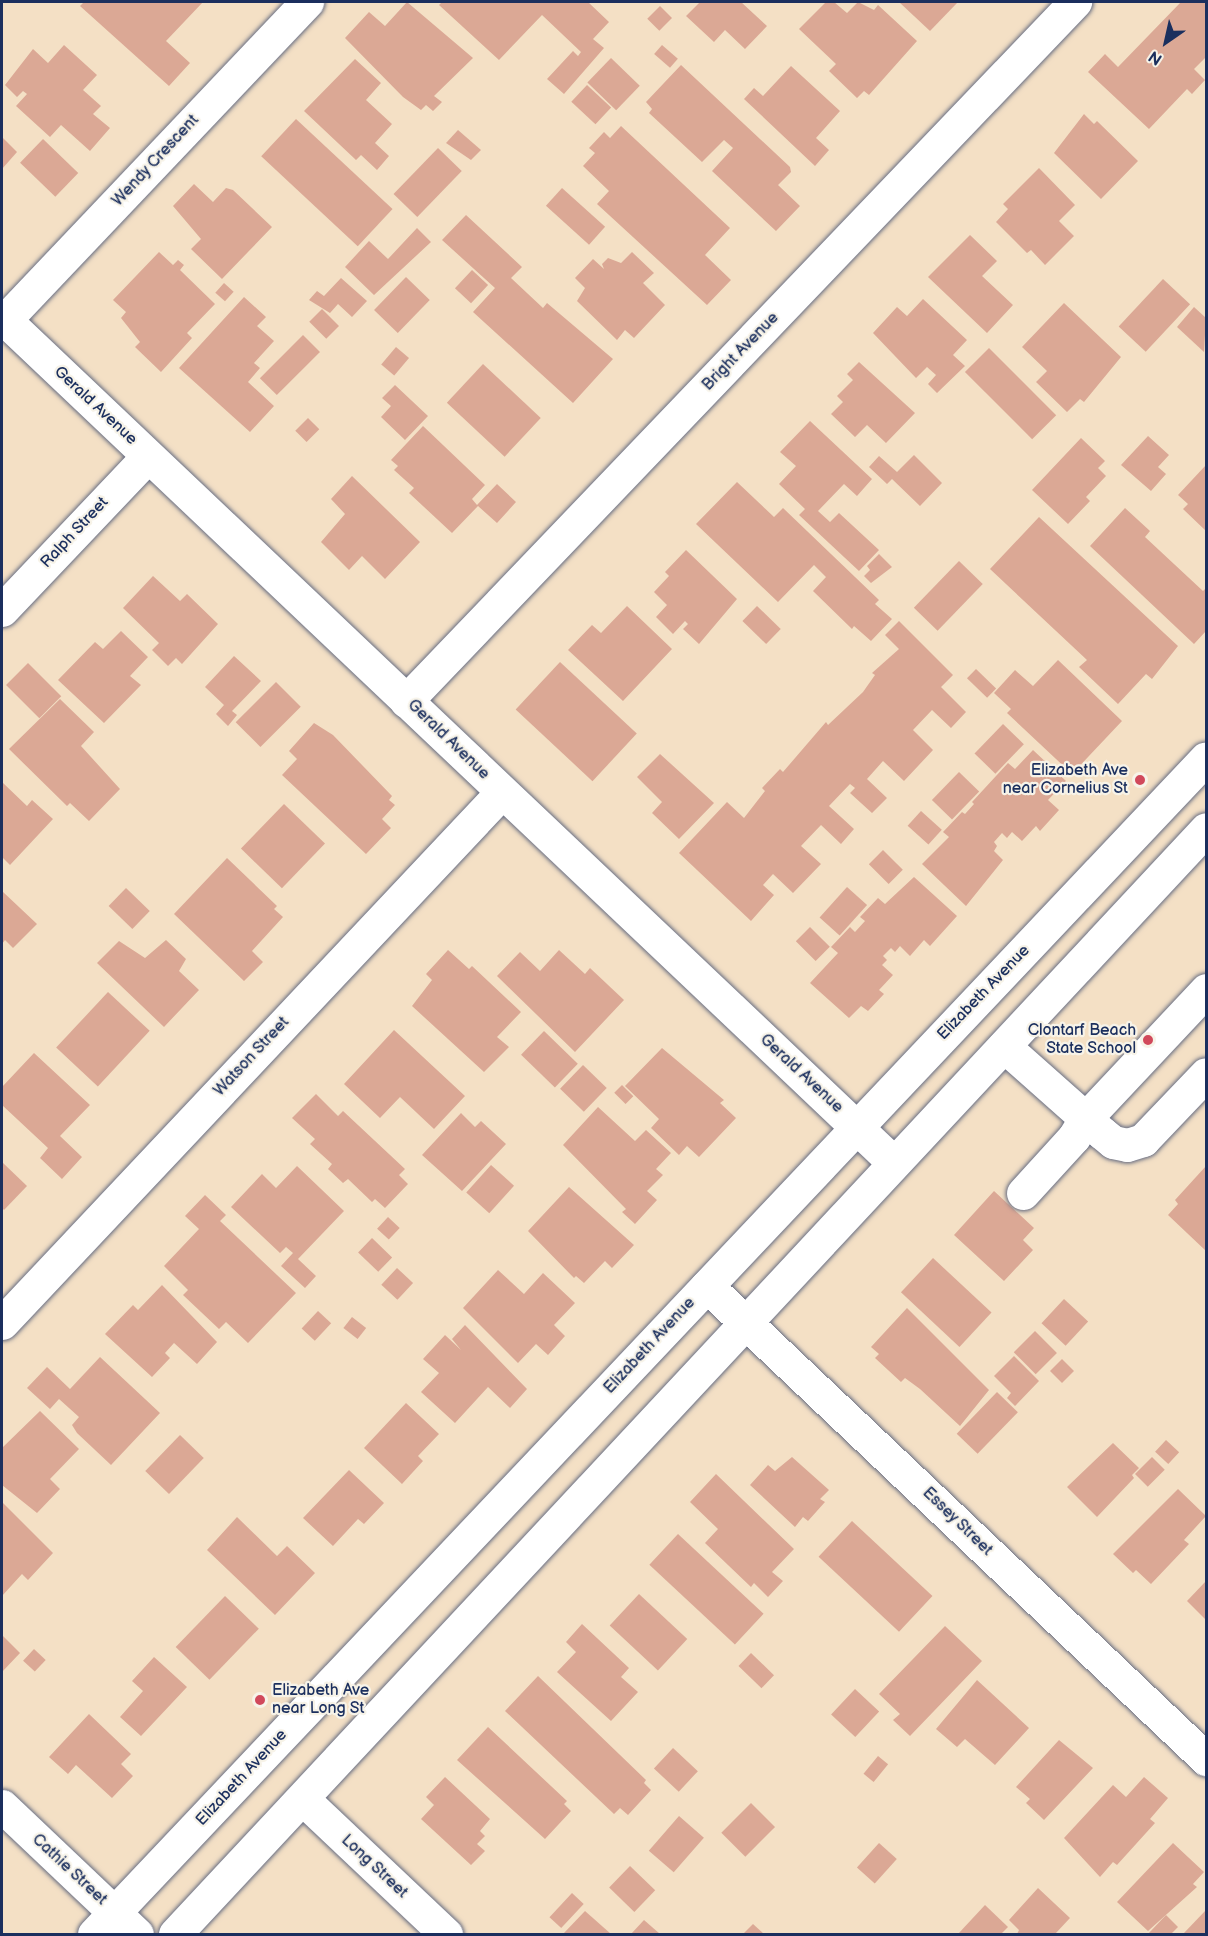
<!DOCTYPE html>
<html>
<head>
<meta charset="utf-8">
<style>
	body { margin:0 }
	#map { position:relative; width:1208px; height:1936px; overflow:hidden; background:#f4e0c5; font-family:"Balsamiq Sans",sans-serif }
	div>[style] { position:absolute }
	.building>* { inset:0; background:#dba895; transform-origin:0 0 }
	.roads { filter:drop-shadow(0 0 2px #676d82) drop-shadow(0 0 2px #676d82) }
	.minor>* { height:33px; margin:-16.5px; padding:0 16.5px; transform-origin:16.5px; border-radius:16.5px; background:#fff }
	.highway>* { height:33px; margin:-16.5px; padding:0 16.5px; transform-origin:16.5px; border-radius:16.5px; background:#fff }
	.dots>* { width:16px; height:16px; translate:-50% -50%; box-sizing:border-box; border:3px solid #f7f3e8; border-radius:50% }
	span { translate:-50% -50%; white-space:nowrap; text-align:center; line-height:1.15; -webkit-text-stroke:4.5px #f7f3e8; paint-order:stroke }
	.street-label { font-size:16px; color:#1b2f5e }
	.poi-label { font-size:16px; color:#1b2f5e }
	.right { translate:-100% -50%; text-align:right }
	.left { translate:0 -50%; text-align:left }
	.frame { position:absolute; inset:0; border:3px solid #1b2f5e; pointer-events:none }
	.north { position:absolute; left:1136px; top:12px; width:60px; height:60px; -webkit-text-stroke:4px #f7f3e8; paint-order:stroke; rotate:214deg; font-size:16px; font-weight:700; line-height:24px; text-align:center; color:#1b2f5e }
	.north::after { content:''; display:block; margin:auto; width:21px; height:27px; background:#1b2f5e; clip-path:polygon(50% 0,100% 100%,50% 72%,0 100%) }
</style>
</head>
<body>
<div id="map">
	<div class="building">
		<i style="clip-path:polygon(84px 2px,203px 2px,166px 41px,190px 63px,169px 86px,80px 6px)"></i>
		<i style="clip-path:polygon(407px 2px,473px 58px,434px 96px,442px 102px,433px 111px,426px 105px,421px 110px,403px 97px,345px 38px,369px 12px,385px 26px)"></i>
		<i style="clip-path:polygon(442px 2px,588px 2px,609px 22px,593px 39px,604px 48px,564px 94px,547px 79px,573px 51px,578px 56px,581px 52px,542px 15px,499px 60px,439px 5px)"></i>
		<i style="clip-path:polygon(700px 2px,741px 2px,767px 26px,745px 49px,725px 30px,714px 42px,686px 16px)"></i>
		<i style="clip-path:polygon(826px 2px,834px 2px,847px 13px,858px 2px,874px 10px,878px 5px,917px 41px,869px 95px,864px 91px,857px 98px,829px 71px,836px 64px,799px 29px)"></i>
		<i style="clip-path:polygon(899px 2px,958px 2px,930px 31px)"></i>
		<i style="clip-path:polygon(1181px 2px,1206px 2px,1206px 57px,1194px 69px,1205px 80px,1192px 94px,1187px 89px,1149px 129px,1088px 72px,1105px 54px,1118px 67px)"></i>
		<i style="left:660px;top:6px;width:17px;height:18px;rotate:45deg"></i>
		<i style="clip-path:polygon(64px 45px,97px 75px,83px 90px,101px 106px,93px 114px,110px 128px,90px 151px,61px 125px,50px 137px,16px 106px,27px 94px,23px 91px,17px 97px,5px 85px,33px 49px,48px 63px)"></i>
		<i style="left:662px;top:45px;width:21px;height:12px;rotate:41deg"></i>
		<i style="left:611px;top:58px;width:40px;height:34px;rotate:44deg"></i>
		<i style="clip-path:polygon(355px 59px,381px 83px,366px 100px,392px 124px,375px 143px,389px 156px,377px 170px,361px 155px,356px 160px,304px 111px)"></i>
		<i style="clip-path:polygon(681px 65px,790px 167px,791px 172px,778px 185px,800px 206px,776px 231px,712px 171px,733px 148px,724px 140px,702px 162px,649px 113px,652px 109px,646px 102px)"></i>
		<i style="clip-path:polygon(791px 66px,840px 111px,816px 138px,829px 150px,815px 166px,744px 99px,754px 88px,763px 96px)"></i>
		<i style="left:587px;top:85px;width:33px;height:23px;rotate:43deg"></i>
		<i style="clip-path:polygon(1084px 114px,1094px 124px,1097px 121px,1138px 161px,1101px 199px,1054px 153px)"></i>
		<i style="left:296px;top:119px;width:132px;height:51px;rotate:43deg"></i>
		<i style="clip-path:polygon(621px 126px,730px 228px,705px 255px,731px 280px,707px 305px,597px 204px,609px 191px,583px 166px,595px 153px,589px 148px,604px 132px,610px 138px)"></i>
		<i style="clip-path:polygon(458px 130px,481px 150px,471px 160px,446px 143px)"></i>
		<i style="clip-path:polygon(2px 137px,17px 152px,2px 169px)"></i>
		<i style="left:43px;top:139px;width:49px;height:33px;rotate:44deg"></i>
		<i style="left:438px;top:148px;width:33px;height:64px;rotate:44deg"></i>
		<i style="clip-path:polygon(1039px 168px,1075px 205px,1059px 221px,1074px 236px,1045px 265px,1031px 250px,1027px 253px,996px 222px,1008px 209px,1003px 204px)"></i>
		<i style="clip-path:polygon(194px 184px,213px 202px,226px 188px,233px 190px,272px 227px,222px 279px,191px 249px,201px 239px,173px 206px)"></i>
		<i style="left:562px;top:188px;width:58px;height:24px;rotate:42deg"></i>
		<i style="clip-path:polygon(466px 215px,522px 267px,511px 278px,543px 308px,547px 303px,613px 359px,573px 403px,473px 312px,495px 288px,442px 240px)"></i>
		<i style="clip-path:polygon(417px 228px,431px 242px,374px 295px,345px 267px,369px 241px,388px 259px)"></i>
		<i style="clip-path:polygon(970px 235px,997px 261px,982px 276px,1013px 305px,987px 333px,928px 277px)"></i>
		<i style="clip-path:polygon(159px 252px,173px 265px,178px 260px,184px 265px,180px 270px,215px 304px,187px 333px,192px 338px,161px 372px,135px 347px,140px 342px,121px 318px,126px 312px,113px 300px)"></i>
		<i style="clip-path:polygon(632px 252px,654px 273px,643px 283px,665px 305px,634px 338px,625px 330px,617px 340px,577px 301px,585px 288px,575px 278px,593px 259px,604px 269px,602px 264px,608px 258px,621px 263px)"></i>
		<i style="left:472px;top:270px;width:22px;height:25px;rotate:43deg"></i>
		<i style="left:406px;top:277px;width:33px;height:46px;rotate:44deg"></i>
		<i style="clip-path:polygon(341px 278px,367px 301px,352px 317px,338px 304px,330px 313px,309px 300px,317px 291px,324px 296px)"></i>
		<i style="left:1163px;top:279px;width:37px;height:65px;rotate:43deg"></i>
		<i style="left:224px;top:283px;width:13px;height:13px;rotate:42deg"></i>
		<i style="clip-path:polygon(244px 297px,266px 317px,257px 326px,274px 341px,254px 363px,260px 368px,248px 382px,274px 406px,250px 432px,179px 368px)"></i>
		<i style="clip-path:polygon(923px 299px,967px 340px,953px 355px,965px 366px,937px 393px,928px 384px,936px 375px,927px 367px,916px 378px,873px 333px,897px 307px,907px 316px)"></i>
		<i style="clip-path:polygon(1064px 303px,1121px 357px,1084px 402px,1080px 399px,1067px 412px,1036px 382px,1047px 371px,1022px 347px)"></i>
		<i style="clip-path:polygon(1194px 307px,1206px 318px,1204px 352px,1177px 327px)"></i>
		<i style="left:322px;top:309px;width:24px;height:18px;rotate:45deg"></i>
		<i style="left:303px;top:335px;width:24px;height:61px;rotate:45deg"></i>
		<i style="left:396px;top:347px;width:17px;height:23px;rotate:40deg"></i>
		<i style="left:989px;top:348px;width:95px;height:34px;rotate:45deg"></i>
		<i style="clip-path:polygon(859px 362px,915px 413px,886px 443px,867px 425px,855px 437px,831px 414px,843px 402px,837px 396px,853px 380px,847px 374px)"></i>
		<i style="left:483px;top:364px;width:79px;height:53px;rotate:43deg"></i>
		<i style="clip-path:polygon(395px 385px,428px 416px,405px 440px,381px 417px,391px 406px,382px 398px)"></i>
		<i style="left:308px;top:418px;width:16px;height:18px;rotate:45deg"></i>
		<i style="clip-path:polygon(810px 421px,872px 479px,857px 496px,844px 484px,818px 511px,830px 522px,839px 513px,879px 550px,859px 571px,799px 515px,805px 509px,779px 484px,796px 466px,780px 452px)"></i>
		<i style="clip-path:polygon(423px 426px,485px 485px,472px 499px,477px 505px,497px 484px,516px 502px,497px 523px,478px 506px,452px 533px,409px 493px,414px 488px,394px 470px,398px 466px,391px 460px)"></i>
		<i style="clip-path:polygon(1148px 436px,1169px 455px,1158px 467px,1166px 474px,1151px 491px,1121px 465px)"></i>
		<i style="clip-path:polygon(1081px 438px,1105px 461px,1098px 468px,1106px 476px,1086px 497px,1090px 501px,1068px 524px,1032px 490px)"></i>
		<i style="clip-path:polygon(914px 455px,942px 483px,920px 506px,892px 479px,887px 484px,869px 467px,879px 456px,897px 472px)"></i>
		<i style="clip-path:polygon(1206px 465px,1206px 531px,1183px 509px,1188px 504px,1178px 495px)"></i>
		<i style="clip-path:polygon(352px 476px,420px 542px,385px 579px,362px 556px,349px 570px,321px 542px,345px 514px,331px 499px)"></i>
		<i style="clip-path:polygon(737px 482px,774px 517px,783px 508px,879px 600px,875px 604px,892px 619px,871px 641px,854px 626px,852px 629px,813px 591px,826px 577px,814px 565px,778px 602px,696px 524px)"></i>
		<i style="clip-path:polygon(1125px 508px,1150px 531px,1145px 537px,1203px 591px,1206px 588px,1206px 631px,1194px 644px,1090px 546px)"></i>
		<i style="clip-path:polygon(1039px 517px,1178px 646px,1152px 679px,1146px 674px,1118px 704px,1079px 667px,1087px 660px,990px 569px)"></i>
		<i style="clip-path:polygon(686px 550px,737px 599px,699px 644px,683px 629px,688px 624px,685px 621px,673px 634px,656px 617px,667px 605px,654px 592px,669px 576px,665px 572px)"></i>
		<i style="clip-path:polygon(879px 554px,892px 567px,871px 583px,864px 576px,870px 570px,867px 566px)"></i>
		<i style="left:959px;top:561px;width:33px;height:65px;rotate:44deg"></i>
		<i style="clip-path:polygon(153px 576px,180px 601px,187px 594px,218px 624px,182px 664px,176px 658px,168px 666px,152px 650px,159px 643px,123px 608px)"></i>
		<i style="clip-path:polygon(627px 606px,672px 649px,623px 701px,568px 650px,592px 625px,601px 633px)"></i>
		<i style="left:757px;top:606px;width:33px;height:21px;rotate:44deg"></i>
		<i style="clip-path:polygon(899px 621px,953px 675px,941px 687px,966px 712px,951px 728px,932px 710px,913px 730px,933px 750px,904px 781px,883px 761px,867px 779px,887px 798px,872px 813px,850px 793px,855px 788px,850px 784px,829px 806px,854px 829px,841px 844px,821px 825px,801px 846px,821px 864px,793px 893px,773px 874px,763px 885px,774px 895px,751px 921px,679px 853px,727px 802px,744px 818px,765px 791px,762px 788px,780px 769px,783px 772px,826px 722px,828px 725px,863px 692px,875px 675px,872px 673px,899px 649px,885px 635px)"></i>
		<i style="clip-path:polygon(121px 631px,148px 657px,130px 676px,141px 685px,104px 723px,58px 680px,95px 642px,103px 649px)"></i>
		<i style="clip-path:polygon(234px 656px,261px 681px,232px 711px,237px 715px,228px 726px,216px 714px,224px 705px,205px 687px)"></i>
		<i style="clip-path:polygon(1058px 660px,1122px 721px,1072px 774px,1007px 713px,1011px 709px,994px 693px,1015px 670px,1033px 686px)"></i>
		<i style="left:560px;top:662px;width:105px;height:65px;rotate:43deg"></i>
		<i style="left:28px;top:663px;width:47px;height:31px;rotate:45deg"></i>
		<i style="left:976px;top:669px;width:28px;height:13px;rotate:44deg"></i>
		<i style="left:276px;top:682px;width:35px;height:57px;rotate:45deg"></i>
		<i style="clip-path:polygon(60px 699px,94px 732px,81px 746px,120px 789px,89px 821px,70px 803px,67px 806px,9px 749px)"></i>
		<i style="clip-path:polygon(314px 723px,333px 735px,392px 796px,389px 800px,395px 805px,382px 819px,391px 828px,366px 854px,282px 775px,297px 759px,289px 751px)"></i>
		<i style="left:1003px;top:724px;width:29px;height:41px;rotate:44deg"></i>
		<i style="clip-path:polygon(1033px 750px,1066px 781px,1048px 800px,1059px 810px,1040px 831px,1036px 826px,1022px 841px,1012px 832px,1007px 838px,1002px 833px,994px 842px,997px 846px,994px 851px,1003px 860px,966px 906px,922px 864px,949px 837px,943px 832px,962px 812px,965px 814px,974px 804px,972px 802px,1008px 763px,1015px 769px)"></i>
		<i style="clip-path:polygon(660px 754px,714px 803px,679px 839px,652px 813px,662px 802px,637px 777px)"></i>
		<i style="left:959px;top:772px;width:28px;height:39px;rotate:44deg"></i>
		<i style="clip-path:polygon(2px 782px,27px 806px,32px 800px,53px 819px,10px 865px,2px 857px)"></i>
		<i style="left:284px;top:804px;width:57px;height:62px;rotate:44deg"></i>
		<i style="left:921px;top:811px;width:28px;height:20px;rotate:42deg"></i>
		<i style="left:883px;top:850px;width:28px;height:20px;rotate:45deg"></i>
		<i style="clip-path:polygon(227px 858px,277px 906px,274px 909px,283px 917px,252px 951px,263px 962px,244px 981px,174px 914px)"></i>
		<i style="clip-path:polygon(914px 877px,957px 916px,930px 946px,924px 940px,910px 956px,900px 946px,895px 952px,891px 948px,883px 956px,887px 960px,882px 965px,893px 975px,879px 990px,884px 994px,868px 1011px,861px 1006px,849px 1018px,810px 983px,838px 953px,831px 947px,850px 927px,855px 932px,865px 921px,860px 917px,878px 898px,885px 904px)"></i>
		<i style="left:847px;top:887px;width:27px;height:41px;rotate:42deg"></i>
		<i style="left:126px;top:888px;width:33px;height:25px;rotate:44deg"></i>
		<i style="clip-path:polygon(2px 891px,37px 924px,13px 948px,5px 940px,2px 944px)"></i>
		<i style="left:810px;top:927px;width:28px;height:20px;rotate:45deg"></i>
		<i style="clip-path:polygon(166px 940px,186px 959px,179px 971px,199px 990px,164px 1027px,97px 963px,119px 941px,145px 958px)"></i>
		<i style="clip-path:polygon(448px 950px,469px 969px,472px 966px,521px 1012px,497px 1037px,509px 1047px,484px 1072px,412px 1006px,432px 980px,426px 974px)"></i>
		<i style="clip-path:polygon(559px 950px,585px 974px,590px 968px,624px 1000px,575px 1052px,497px 976px,520px 952px,540px 971px)"></i>
		<i style="left:108px;top:992px;width:57px;height:76px;rotate:43deg"></i>
		<i style="clip-path:polygon(394px 1030px,465px 1096px,434px 1129px,400px 1097px,380px 1118px,344px 1084px)"></i>
		<i style="left:544px;top:1031px;width:47px;height:33px;rotate:44deg"></i>
		<i style="clip-path:polygon(662px 1048px,724px 1100px,720px 1103px,736px 1118px,699px 1157px,687px 1146px,679px 1155px,651px 1128px,659px 1119px,625px 1086px)"></i>
		<i style="clip-path:polygon(34px 1053px,90px 1105px,60px 1136px,82px 1157px,62px 1179px,40px 1158px,48px 1148px,2px 1105px,2px 1087px)"></i>
		<i style="left:583px;top:1065px;width:33px;height:33px;rotate:44deg"></i>
		<i style="left:622px;top:1085px;width:16px;height:11px;rotate:45deg"></i>
		<i style="clip-path:polygon(316px 1094px,338px 1116px,343px 1111px,405px 1169px,399px 1175px,408px 1184px,385px 1208px,375px 1199px,372px 1202px,348px 1179px,343px 1183px,328px 1169px,332px 1164px,310px 1144px,315px 1139px,292px 1118px)"></i>
		<i style="clip-path:polygon(598px 1107px,635px 1141px,646px 1130px,671px 1153px,656px 1169px,663px 1175px,647px 1191px,657px 1200px,635px 1224px,622px 1212px,626px 1209px,563px 1145px)"></i>
		<i style="clip-path:polygon(461px 1113px,475px 1127px,481px 1121px,506px 1144px,462px 1191px,422px 1155px)"></i>
		<i style="clip-path:polygon(2px 1162px,27px 1186px,4px 1210px,2px 1208px)"></i>
		<i style="left:491px;top:1165px;width:31px;height:37px;rotate:42deg"></i>
		<i style="clip-path:polygon(297px 1166px,344px 1211px,298px 1259px,316px 1276px,305px 1288px,281px 1266px,293px 1253px,286px 1247px,280px 1253px,231px 1207px,262px 1174px,276px 1188px)"></i>
		<i style="clip-path:polygon(1206px 1166px,1206px 1251px,1168px 1215px,1178px 1204px,1175px 1200px)"></i>
		<i style="clip-path:polygon(569px 1187px,634px 1245px,612px 1268px,605px 1261px,584px 1283px,576px 1276px,574px 1278px,528px 1231px)"></i>
		<i style="clip-path:polygon(994px 1191px,1034px 1228px,1023px 1240px,1033px 1250px,1004px 1281px,954px 1235px)"></i>
		<i style="clip-path:polygon(205px 1195px,226px 1215px,220px 1221px,296px 1293px,248px 1343px,226px 1322px,219px 1329px,183px 1295px,188px 1290px,164px 1266px,199px 1229px,185px 1216px)"></i>
		<i style="left:388px;top:1217px;width:16px;height:16px;rotate:43deg"></i>
		<i style="left:372px;top:1238px;width:28px;height:20px;rotate:44deg"></i>
		<i style="left:933px;top:1258px;width:80px;height:47px;rotate:43deg"></i>
		<i style="left:397px;top:1268px;width:22px;height:23px;rotate:43deg"></i>
		<i style="clip-path:polygon(498px 1270px,524px 1294px,543px 1273px,575px 1303px,554px 1325px,565px 1336px,548px 1355px,536px 1344px,518px 1363px,463px 1308px)"></i>
		<i style="clip-path:polygon(162px 1285px,217px 1342px,197px 1364px,174px 1343px,165px 1353px,170px 1358px,152px 1377px,105px 1334px,133px 1305px,138px 1310px)"></i>
		<i style="left:1064px;top:1299px;width:33px;height:33px;rotate:43deg"></i>
		<i style="clip-path:polygon(907px 1308px,989px 1390px,960px 1426px,920px 1389px,905px 1378px,901px 1382px,875px 1358px,879px 1354px,871px 1347px)"></i>
		<i style="left:318px;top:1311px;width:18px;height:24px;rotate:43deg"></i>
		<i style="left:352px;top:1317px;width:18px;height:14px;rotate:38deg"></i>
		<i style="clip-path:polygon(465px 1325px,527px 1389px,510px 1408px,488px 1387px,455px 1423px,421px 1392px,439px 1373px,423px 1359px,445px 1335px,461px 1350px,452px 1339px)"></i>
		<i style="left:1035px;top:1331px;width:31px;height:30px;rotate:45deg"></i>
		<i style="clip-path:polygon(1014px 1356px,1039px 1381px,1015px 1406px,1007px 1398px,1011px 1393px,994px 1376px)"></i>
		<i style="clip-path:polygon(100px 1357px,160px 1413px,111px 1465px,77px 1433px,72px 1425px,79px 1417px,59px 1399px,50px 1409px,27px 1388px,47px 1367px,70px 1389px)"></i>
		<i style="left:1062px;top:1359px;width:17px;height:17px;rotate:45deg"></i>
		<i style="left:997px;top:1392px;width:29px;height:58px;rotate:44deg"></i>
		<i style="clip-path:polygon(406px 1403px,439px 1434px,418px 1456px,423px 1461px,402px 1484px,364px 1448px)"></i>
		<i style="clip-path:polygon(40px 1411px,79px 1449px,50px 1479px,60px 1489px,37px 1513px,2px 1485px,2px 1448px)"></i>
		<i style="left:180px;top:1435px;width:33px;height:50px;rotate:44deg"></i>
		<i style="left:1166px;top:1440px;width:18px;height:16px;rotate:43deg"></i>
		<i style="clip-path:polygon(1113px 1443px,1139px 1468px,1132px 1475px,1134px 1478px,1097px 1517px,1067px 1487px)"></i>
		<i style="clip-path:polygon(792px 1457px,829px 1490px,820px 1499px,825px 1502px,808px 1521px,803px 1517px,795px 1527px,750px 1485px,768px 1465px,775px 1471px)"></i>
		<i style="left:1152px;top:1457px;width:18px;height:24px;rotate:45deg"></i>
		<i style="clip-path:polygon(349px 1470px,384px 1503px,364px 1524px,358px 1519px,333px 1546px,303px 1518px)"></i>
		<i style="clip-path:polygon(716px 1474px,794px 1549px,772px 1572px,783px 1581px,768px 1597px,754px 1583px,751px 1587px,705px 1543px,718px 1529px,690px 1502px)"></i>
		<i style="clip-path:polygon(1178px 1489px,1206px 1516px,1184px 1540px,1189px 1544px,1151px 1584px,1136px 1570px,1133px 1573px,1113px 1554px)"></i>
		<i style="clip-path:polygon(2px 1502px,53px 1553px,28px 1580px,22px 1574px,2px 1596px)"></i>
		<i style="clip-path:polygon(237px 1517px,277px 1556px,287px 1546px,315px 1573px,275px 1615px,207px 1550px)"></i>
		<i style="left:852px;top:1521px;width:110px;height:49px;rotate:43deg"></i>
		<i style="left:678px;top:1534px;width:117px;height:42px;rotate:43deg"></i>
		<i style="clip-path:polygon(1206px 1581px,1206px 1620px,1187px 1601px)"></i>
		<i style="left:639px;top:1594px;width:66px;height:43px;rotate:43deg"></i>
		<i style="left:225px;top:1596px;width:47px;height:71px;rotate:44deg"></i>
		<i style="clip-path:polygon(582px 1624px,629px 1668px,621px 1677px,638px 1692px,611px 1721px,557px 1672px,576px 1652px,566px 1642px)"></i>
		<i style="clip-path:polygon(945px 1626px,982px 1661px,910px 1736px,893px 1720px,900px 1714px,879px 1694px)"></i>
		<i style="clip-path:polygon(2px 1635px,20px 1653px,2px 1672px)"></i>
		<i style="left:34px;top:1649px;width:16px;height:16px;rotate:43deg"></i>
		<i style="left:751px;top:1653px;width:32px;height:18px;rotate:44deg"></i>
		<i style="clip-path:polygon(154px 1657px,187px 1687px,141px 1736px,120px 1717px,143px 1691px,132px 1681px)"></i>
		<i style="clip-path:polygon(538px 1676px,646px 1780px,644px 1783px,651px 1790px,628px 1815px,620px 1808px,614px 1814px,505px 1711px)"></i>
		<i style="clip-path:polygon(977px 1680px,1029px 1728px,995px 1765px,965px 1739px,957px 1747px,936px 1729px)"></i>
		<i style="left:855px;top:1689px;width:33px;height:35px;rotate:43deg"></i>
		<i style="clip-path:polygon(89px 1714px,131px 1754px,121px 1764px,133px 1776px,112px 1798px,76px 1765px,68px 1774px,49px 1757px)"></i>
		<i style="clip-path:polygon(488px 1727px,567px 1801px,564px 1804px,571px 1811px,545px 1839px,457px 1760px)"></i>
		<i style="clip-path:polygon(1059px 1740px,1093px 1768px,1044px 1820px,1026px 1803px,1030px 1799px,1016px 1787px)"></i>
		<i style="left:673px;top:1748px;width:34px;height:28px;rotate:43deg"></i>
		<i style="left:878px;top:1756px;width:13px;height:23px;rotate:39deg"></i>
		<i style="clip-path:polygon(445px 1777px,490px 1819px,480px 1831px,485px 1836px,477px 1844px,485px 1851px,471px 1865px,421px 1819px,434px 1805px,426px 1797px)"></i>
		<i style="clip-path:polygon(1144px 1777px,1168px 1798px,1150px 1819px,1155px 1823px,1117px 1865px,1113px 1862px,1100px 1877px,1064px 1838px,1113px 1785px,1126px 1797px)"></i>
		<i style="left:751px;top:1803px;width:34px;height:42px;rotate:45deg"></i>
		<i style="left:679px;top:1816px;width:33px;height:46px;rotate:41deg"></i>
		<i style="left:879px;top:1843px;width:24px;height:33px;rotate:42deg"></i>
		<i style="clip-path:polygon(1173px 1843px,1204px 1872px,1193px 1884px,1197px 1887px,1148px 1931px,1117px 1902px)"></i>
		<i style="left:630px;top:1866px;width:35px;height:30px;rotate:44deg"></i>
		<i style="clip-path:polygon(1038px 1888px,1070px 1918px,1055px 1934px,1017px 1934px,1019px 1930px,1009px 1920px)"></i>
		<i style="left:572px;top:1893px;width:16px;height:33px;rotate:43deg"></i>
		<i style="clip-path:polygon(985px 1905px,1008px 1927px,1001px 1934px,958px 1934px)"></i>
		<i style="clip-path:polygon(1206px 1910px,1206px 1934px,1183px 1934px)"></i>
		<i style="clip-path:polygon(585px 1911px,611px 1934px,563px 1934px)"></i>
		<i style="clip-path:polygon(1166px 1915px,1178px 1927px,1171px 1934px,1148px 1934px)"></i>
		<i style="clip-path:polygon(644px 1920px,660px 1934px,631px 1934px)"></i>
		<i style="clip-path:polygon(753px 1924px,764px 1934px,743px 1934px)"></i>
	</div>
	<div class="roads">
		<div class="minor">
			<i style="left:2px;top:317px;width:1229px;rotate:43.48deg"></i>
			<i style="left:5px;top:320px;width:439px;rotate:-46.5deg"></i>
			<i style="left:2px;top:610px;width:212px;rotate:-46.5deg"></i>
			<i style="left:406px;top:701px;width:968px;rotate:-46.26deg"></i>
			<i style="left:1004px;top:1046px;width:131px;rotate:41.6deg"></i>
			<i style="left:1102px;top:1133px;width:14px;rotate:39deg"></i>
			<i style="left:1113px;top:1142px;width:14px;rotate:12deg"></i>
			<i style="left:1127px;top:1145px;width:17px;rotate:-17deg"></i>
			<i style="left:1143px;top:1140px;width:91px;rotate:-46.3deg"></i>
			<i style="left:1023px;top:1193px;width:76px;rotate:-47.7deg"></i>
			<i style="left:1074px;top:1137px;width:21px;rotate:-59deg"></i>
			<i style="left:1085px;top:1119px;width:177px;rotate:-46.8deg"></i>
			<i style="left:707px;top:1286px;width:688px;rotate:43.47deg"></i>
			<i style="left:2px;top:1323px;width:729px;rotate:-46.72deg"></i>
			<i style="left:303px;top:1799px;width:197px;rotate:43.4deg"></i>
			<i style="left:2px;top:1806px;width:186px;rotate:43.5deg"></i>
		</div>
		<div class="highway">
			<i style="left:94px;top:1934px;width:1618px;rotate:-46.6deg"></i>
			<i style="left:175px;top:1934px;width:1511px;rotate:-46.98deg"></i>
		</div>
	</div>
	<div class="dots">
		<i style="left:1140px;top:780px;background:#d1495b"></i>
		<i style="left:1148px;top:1040px;background:#d1495b"></i>
		<i style="left:260px;top:1700px;background:#d1495b"></i>
	</div>
	<div class="street-label">
		<span style="left:156px;top:161px;rotate:-47deg">Wendy Crescent</span>
		<span style="left:741px;top:352px;rotate:-46deg">Bright Avenue</span>
		<span style="left:95px;top:406px;rotate:43deg">Gerald Avenue</span>
		<span style="left:75px;top:533px;rotate:-47deg">Ralph Street</span>
		<span style="left:448px;top:740px;rotate:44deg">Gerald Avenue</span>
		<span style="left:984px;top:993px;rotate:-46deg">Elizabeth Avenue</span>
		<span style="left:252px;top:1057px;rotate:-47deg">Watson Street</span>
		<span style="left:801px;top:1074px;rotate:43deg">Gerald Avenue</span>
		<span style="left:650px;top:1346px;rotate:-47deg">Elizabeth Avenue</span>
		<span style="left:957px;top:1522px;rotate:44deg">Essey Street</span>
		<span style="left:242px;top:1778px;rotate:-47deg">Elizabeth Avenue</span>
		<span style="left:374px;top:1867px;rotate:43deg">Long Street</span>
		<span style="left:69px;top:1870px;rotate:43deg">Cathie Street</span>
	</div>
	<div class="poi-label">
		<span class="right" style="left:1128px;top:780px">Elizabeth Ave<br>near Cornelius St</span>
		<span class="right" style="left:1136px;top:1040px">Clontarf Beach<br>State School</span>
		<span class="left" style="left:272px;top:1700px">Elizabeth Ave<br>near Long St</span>
	</div>
	<div class="frame"></div>
	<div class="north">N</div>
</div>
</body>
</html>
